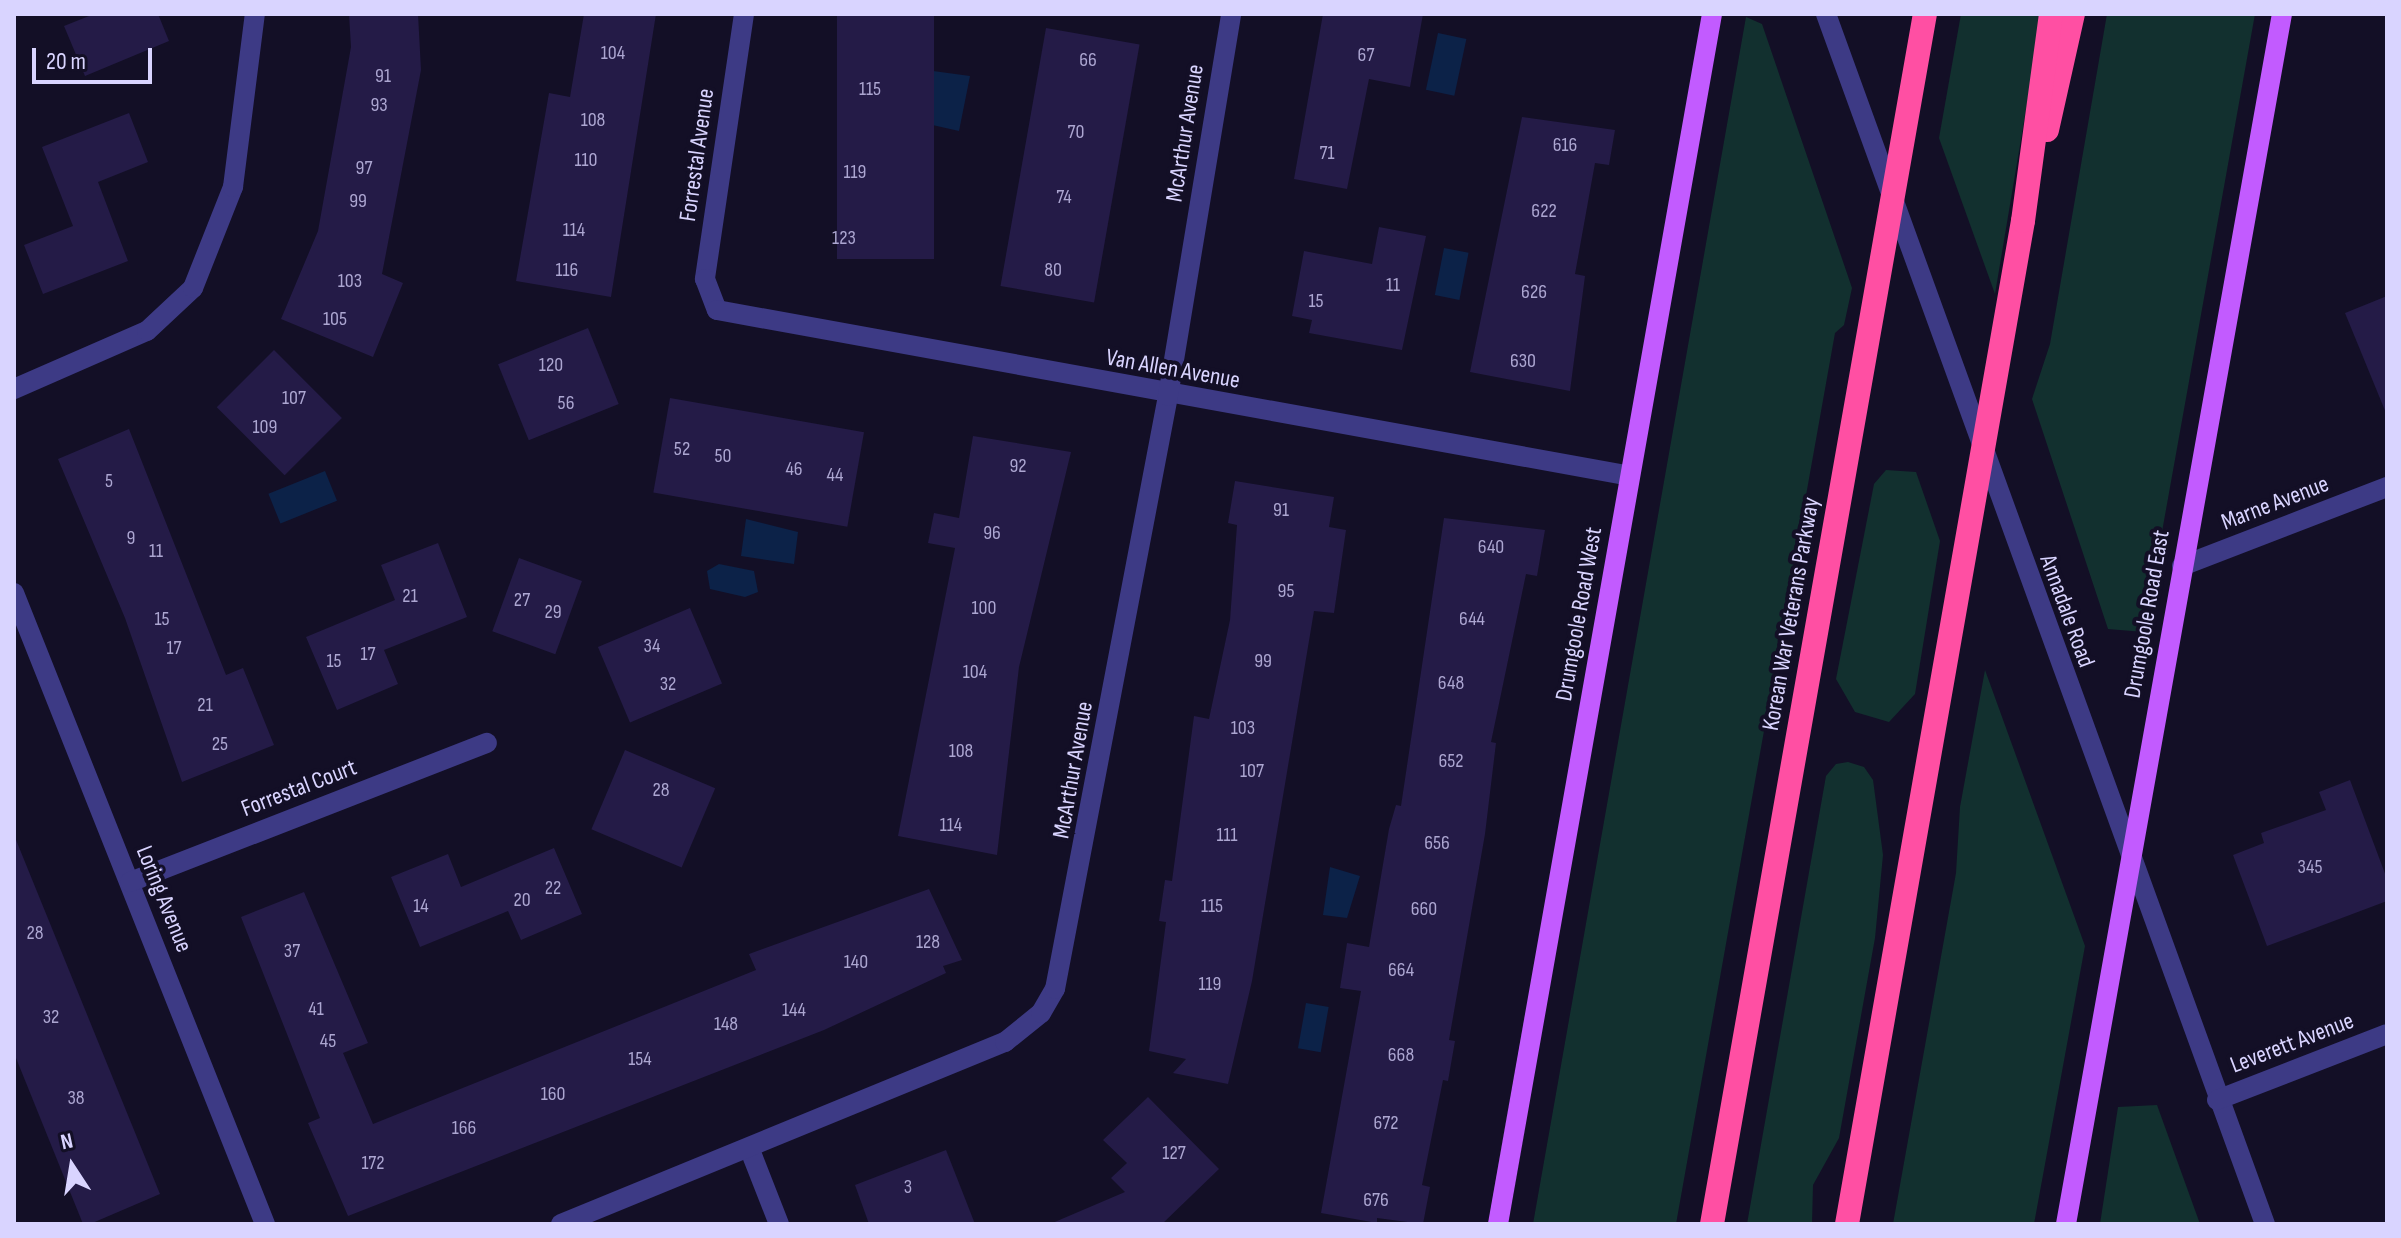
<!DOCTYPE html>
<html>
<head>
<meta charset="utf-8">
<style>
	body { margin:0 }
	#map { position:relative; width:2401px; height:1238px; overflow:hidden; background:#130f26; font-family:"Sofia Sans Condensed",sans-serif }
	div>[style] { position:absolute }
	.green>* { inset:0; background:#12302f }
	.water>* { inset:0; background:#0c2248; transform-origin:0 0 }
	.building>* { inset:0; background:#241b47; transform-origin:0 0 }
	.minor>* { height:20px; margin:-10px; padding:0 10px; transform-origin:10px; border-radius:10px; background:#3d3a85 }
	.major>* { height:20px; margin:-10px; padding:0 10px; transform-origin:10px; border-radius:10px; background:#c25bff }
	.highway>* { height:24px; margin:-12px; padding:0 12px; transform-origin:12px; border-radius:12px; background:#ff4fa3 }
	span { translate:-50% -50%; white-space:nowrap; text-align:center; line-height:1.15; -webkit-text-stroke:8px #130f26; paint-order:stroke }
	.number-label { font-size:20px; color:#aca6d1 }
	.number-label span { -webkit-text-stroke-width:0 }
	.street-label { font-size:24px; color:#d9d4ff }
	.frame { position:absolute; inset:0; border:16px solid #d9d4ff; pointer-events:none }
	.north { position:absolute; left:32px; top:1126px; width:80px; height:80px; -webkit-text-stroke:6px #130f26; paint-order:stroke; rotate:348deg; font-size:22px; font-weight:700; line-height:32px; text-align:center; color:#d9d4ff }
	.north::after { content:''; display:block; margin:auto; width:28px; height:36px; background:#d9d4ff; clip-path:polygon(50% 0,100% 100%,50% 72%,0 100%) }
	.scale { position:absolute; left:32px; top:48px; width:120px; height:36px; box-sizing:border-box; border:4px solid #d9d4ff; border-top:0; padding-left:10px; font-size:24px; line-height:28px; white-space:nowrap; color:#d9d4ff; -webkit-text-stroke:6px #130f26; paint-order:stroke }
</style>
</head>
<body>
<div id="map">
	<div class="green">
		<i style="clip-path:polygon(1961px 14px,2042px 14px,1995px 294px,1939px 138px)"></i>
		<i style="clip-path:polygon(2107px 14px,2255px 14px,2144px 632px,2108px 629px,2032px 399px,2050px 344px)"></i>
		<i style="clip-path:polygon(1746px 17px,1762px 24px,1852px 288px,1844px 325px,1835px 333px,1676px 1224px,1533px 1224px)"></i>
		<i style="clip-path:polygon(1886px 470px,1916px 472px,1940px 541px,1915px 694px,1889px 722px,1855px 712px,1836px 679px,1874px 484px)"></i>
		<i style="clip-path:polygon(1985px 670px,2085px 946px,2034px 1224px,1893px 1224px,1956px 873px,1960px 807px)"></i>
		<i style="clip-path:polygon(1848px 762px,1864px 767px,1873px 780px,1883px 855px,1875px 938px,1839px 1138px,1813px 1185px,1812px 1224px,1747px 1224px,1826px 776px,1836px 764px)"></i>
		<i style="clip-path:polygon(2157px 1105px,2200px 1224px,2100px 1224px,2118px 1107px)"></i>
	</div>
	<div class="water">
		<i style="left:1438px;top:33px;width:29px;height:58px;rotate:12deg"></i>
		<i style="clip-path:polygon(933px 71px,970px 76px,959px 131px,928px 124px)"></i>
		<i style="left:1444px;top:248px;width:25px;height:48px;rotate:11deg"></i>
		<i style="left:325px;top:471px;width:32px;height:61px;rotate:68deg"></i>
		<i style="clip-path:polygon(746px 519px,798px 532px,794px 564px,741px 556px)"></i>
		<i style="clip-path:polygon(719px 564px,754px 571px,758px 592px,745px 597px,710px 589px,707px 571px)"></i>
		<i style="clip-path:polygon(1330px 867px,1360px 876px,1347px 918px,1323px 915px)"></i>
		<i style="left:1306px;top:1003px;width:23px;height:46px;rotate:10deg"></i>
	</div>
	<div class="building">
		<i style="clip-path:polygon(94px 14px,158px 14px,169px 41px,85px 76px,64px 26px)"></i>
		<i style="clip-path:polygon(349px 14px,418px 14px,421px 70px,382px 274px,403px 283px,373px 357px,281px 319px,318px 231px,351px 47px)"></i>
		<i style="clip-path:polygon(584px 14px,656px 14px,611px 297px,516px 281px,549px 93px,570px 97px)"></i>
		<i style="left:837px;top:14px;width:97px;height:245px"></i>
		<i style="clip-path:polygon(1323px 14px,1423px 14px,1410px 87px,1369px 79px,1347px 189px,1294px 179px)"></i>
		<i style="left:1046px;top:28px;width:95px;height:262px;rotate:10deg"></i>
		<i style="clip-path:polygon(129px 113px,148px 162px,98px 182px,128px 261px,43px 294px,24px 245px,73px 226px,42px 147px)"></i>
		<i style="clip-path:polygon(1522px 117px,1615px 130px,1609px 165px,1595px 163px,1575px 274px,1585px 276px,1570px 391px,1470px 372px)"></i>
		<i style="clip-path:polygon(1379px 227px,1426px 236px,1402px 350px,1309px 333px,1312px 320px,1292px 316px,1304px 251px,1372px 264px)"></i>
		<i style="clip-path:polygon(2387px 296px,2387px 412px,2386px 413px,2345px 313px)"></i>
		<i style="left:588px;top:328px;width:82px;height:97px;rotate:68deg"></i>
		<i style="left:274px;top:350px;width:96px;height:81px;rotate:45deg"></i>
		<i style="left:670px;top:398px;width:197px;height:96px;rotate:10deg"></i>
		<i style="clip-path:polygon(129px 429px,226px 675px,243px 668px,274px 745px,182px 782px,125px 618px,58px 459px)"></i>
		<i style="clip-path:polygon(973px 436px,1071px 452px,1019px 667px,997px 855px,898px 836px,955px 548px,928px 543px,934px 513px,959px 518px)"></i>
		<i style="clip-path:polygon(1235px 481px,1334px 497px,1329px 527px,1346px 530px,1334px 613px,1314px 611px,1252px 981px,1228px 1084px,1173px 1073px,1186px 1059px,1149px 1051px,1166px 922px,1159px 921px,1165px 880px,1172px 881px,1194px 716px,1209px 719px,1230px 620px,1237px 525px,1228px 523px)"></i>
		<i style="clip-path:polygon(1444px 518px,1545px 530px,1537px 576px,1526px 574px,1491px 742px,1496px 743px,1485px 834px,1449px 1040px,1455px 1041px,1448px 1081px,1443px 1080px,1422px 1185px,1430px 1187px,1423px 1224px,1377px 1218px,1377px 1223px,1321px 1213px,1361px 991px,1340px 988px,1347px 943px,1369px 947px,1389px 829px,1396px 805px,1401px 806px)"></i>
		<i style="clip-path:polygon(438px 543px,467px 617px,384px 650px,398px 684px,337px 710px,306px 637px,395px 600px,381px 565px)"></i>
		<i style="left:519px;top:558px;width:67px;height:78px;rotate:20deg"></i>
		<i style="left:690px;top:608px;width:82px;height:100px;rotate:67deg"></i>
		<i style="left:625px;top:750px;width:98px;height:86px;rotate:23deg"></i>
		<i style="clip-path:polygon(2350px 780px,2387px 879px,2387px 901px,2267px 946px,2233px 855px,2264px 843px,2261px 833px,2326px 810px,2319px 792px)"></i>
		<i style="clip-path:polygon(14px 835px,160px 1194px,90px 1224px,83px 1224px,14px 1053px)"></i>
		<i style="clip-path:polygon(554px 848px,582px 914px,521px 940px,508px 911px,420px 947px,391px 877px,448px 854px,461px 887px)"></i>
		<i style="clip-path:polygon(929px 889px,962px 960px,943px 966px,946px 973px,824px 1030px,348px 1216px,308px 1123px,320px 1118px,241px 917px,304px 892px,368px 1043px,343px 1053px,373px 1124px,756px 970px,749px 954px)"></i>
		<i style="clip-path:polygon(1148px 1097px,1219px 1169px,1162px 1224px,1050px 1224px,1125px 1192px,1111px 1178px,1127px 1163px,1103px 1140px)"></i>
		<i style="clip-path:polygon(946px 1150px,975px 1224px,869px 1224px,855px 1185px)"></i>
	</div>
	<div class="minor">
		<i style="left:744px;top:14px;width:268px;rotate:98.4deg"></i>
		<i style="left:705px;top:279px;width:33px;rotate:69deg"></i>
		<i style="left:717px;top:310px;width:928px;rotate:10.3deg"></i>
		<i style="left:1826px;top:14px;width:1287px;rotate:70.06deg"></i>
		<i style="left:14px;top:389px;width:145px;rotate:-23.6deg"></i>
		<i style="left:147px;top:331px;width:63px;rotate:-43.1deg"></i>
		<i style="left:193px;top:288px;width:109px;rotate:-68.4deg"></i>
		<i style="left:233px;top:187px;width:174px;rotate:-82.8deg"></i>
		<i style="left:2182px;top:566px;width:220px;rotate:-21.1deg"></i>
		<i style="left:14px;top:593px;width:679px;rotate:68.31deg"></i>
		<i style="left:130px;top:882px;width:383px;rotate:-21.3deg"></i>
		<i style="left:2217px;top:1100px;width:182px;rotate:-21.2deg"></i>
		<i style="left:750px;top:1150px;width:79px;rotate:68.6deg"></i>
		<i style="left:561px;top:1224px;width:480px;rotate:-22.3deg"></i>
		<i style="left:1005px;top:1042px;width:46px;rotate:-38.9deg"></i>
		<i style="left:1041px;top:1013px;width:28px;rotate:-60deg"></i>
		<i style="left:1055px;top:989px;width:604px;rotate:-79.21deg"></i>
		<i style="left:1168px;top:396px;width:387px;rotate:-80.6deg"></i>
	</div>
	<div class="major">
		<i style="left:1498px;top:1224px;width:1229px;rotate:-79.97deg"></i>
		<i style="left:2066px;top:1224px;width:1229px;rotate:-79.88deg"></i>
	</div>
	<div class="highway">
		<i style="left:2047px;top:130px;width:119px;rotate:-77.4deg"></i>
		<i style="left:1712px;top:1224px;width:1229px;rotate:-80.02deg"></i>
		<i style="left:1847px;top:1224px;width:1018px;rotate:-80.05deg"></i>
		<i style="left:2023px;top:221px;width:209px;rotate:-82.3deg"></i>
	</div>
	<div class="number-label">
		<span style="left:613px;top:53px">104</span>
		<span style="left:1366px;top:55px">67</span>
		<span style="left:1088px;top:60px">66</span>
		<span style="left:383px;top:76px">91</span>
		<span style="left:870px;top:89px">115</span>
		<span style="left:379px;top:105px">93</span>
		<span style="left:593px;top:120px">108</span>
		<span style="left:1076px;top:132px">70</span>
		<span style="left:1565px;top:145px">616</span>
		<span style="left:1327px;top:153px">71</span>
		<span style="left:586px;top:160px">110</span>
		<span style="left:364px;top:168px">97</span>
		<span style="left:855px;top:172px">119</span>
		<span style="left:1064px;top:197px">74</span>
		<span style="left:358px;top:201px">99</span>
		<span style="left:1544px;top:211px">622</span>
		<span style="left:574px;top:230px">114</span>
		<span style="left:844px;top:238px">123</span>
		<span style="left:567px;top:270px">116</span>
		<span style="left:1053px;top:270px">80</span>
		<span style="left:350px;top:281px">103</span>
		<span style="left:1393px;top:285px">11</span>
		<span style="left:1534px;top:292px">626</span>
		<span style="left:1316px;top:301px">15</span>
		<span style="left:335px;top:319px">105</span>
		<span style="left:1523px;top:361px">630</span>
		<span style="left:551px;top:365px">120</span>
		<span style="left:294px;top:398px">107</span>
		<span style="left:566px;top:403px">56</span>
		<span style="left:265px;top:427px">109</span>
		<span style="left:682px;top:449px">52</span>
		<span style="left:723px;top:456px">50</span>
		<span style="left:1018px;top:466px">92</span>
		<span style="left:794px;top:469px">46</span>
		<span style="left:835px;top:475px">44</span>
		<span style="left:109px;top:481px">5</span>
		<span style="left:1281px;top:510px">91</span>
		<span style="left:992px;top:533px">96</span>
		<span style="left:131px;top:538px">9</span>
		<span style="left:1491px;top:547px">640</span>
		<span style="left:156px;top:551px">11</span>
		<span style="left:1286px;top:591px">95</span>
		<span style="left:410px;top:596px">21</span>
		<span style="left:522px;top:600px">27</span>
		<span style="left:984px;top:608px">100</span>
		<span style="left:553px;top:612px">29</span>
		<span style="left:162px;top:619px">15</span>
		<span style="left:1472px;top:619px">644</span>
		<span style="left:652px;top:646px">34</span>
		<span style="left:174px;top:648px">17</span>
		<span style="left:368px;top:654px">17</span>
		<span style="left:334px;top:661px">15</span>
		<span style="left:1263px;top:661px">99</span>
		<span style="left:975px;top:672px">104</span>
		<span style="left:1451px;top:683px">648</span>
		<span style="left:668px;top:684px">32</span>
		<span style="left:205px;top:705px">21</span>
		<span style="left:1243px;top:728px">103</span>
		<span style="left:220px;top:744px">25</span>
		<span style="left:961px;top:751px">108</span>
		<span style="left:1451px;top:761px">652</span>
		<span style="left:1252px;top:771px">107</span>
		<span style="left:661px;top:790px">28</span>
		<span style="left:951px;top:825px">114</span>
		<span style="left:1227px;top:835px">111</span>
		<span style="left:1437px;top:843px">656</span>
		<span style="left:2310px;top:867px">345</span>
		<span style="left:553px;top:888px">22</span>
		<span style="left:522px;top:900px">20</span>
		<span style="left:421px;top:906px">14</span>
		<span style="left:1212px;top:906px">115</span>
		<span style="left:1424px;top:909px">660</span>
		<span style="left:35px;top:933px">28</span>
		<span style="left:928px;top:942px">128</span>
		<span style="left:292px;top:951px">37</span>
		<span style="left:856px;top:962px">140</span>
		<span style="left:1401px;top:970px">664</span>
		<span style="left:1210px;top:984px">119</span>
		<span style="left:316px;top:1009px">41</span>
		<span style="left:794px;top:1010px">144</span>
		<span style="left:51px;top:1017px">32</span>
		<span style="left:726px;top:1024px">148</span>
		<span style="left:328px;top:1041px">45</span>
		<span style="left:1401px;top:1055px">668</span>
		<span style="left:640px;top:1059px">154</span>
		<span style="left:553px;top:1094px">160</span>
		<span style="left:76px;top:1098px">38</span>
		<span style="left:1386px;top:1123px">672</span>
		<span style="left:464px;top:1128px">166</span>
		<span style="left:1174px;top:1153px">127</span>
		<span style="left:373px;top:1163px">172</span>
		<span style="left:908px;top:1187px">3</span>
		<span style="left:1376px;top:1200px">676</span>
	</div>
	<div class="street-label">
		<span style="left:1185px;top:133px;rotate:-81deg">McArthur Avenue</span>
		<span style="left:697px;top:155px;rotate:-82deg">Forrestal Avenue</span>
		<span style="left:1173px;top:369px;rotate:10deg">Van Allen Avenue</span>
		<span style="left:2275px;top:503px;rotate:-21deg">Marne Avenue</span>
		<span style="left:2067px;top:611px;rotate:70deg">Annadale Road</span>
		<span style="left:1579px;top:614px;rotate:-80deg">Drumgoole Road West</span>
		<span style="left:1791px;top:614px;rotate:-80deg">Korean War Veterans Parkway</span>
		<span style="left:2147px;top:614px;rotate:-80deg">Drumgoole Road East</span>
		<span style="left:1073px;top:770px;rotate:-80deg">McArthur Avenue</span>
		<span style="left:299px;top:788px;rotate:-21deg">Forrestal Court</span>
		<span style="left:164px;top:899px;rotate:68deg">Loring Avenue</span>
		<span style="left:2292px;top:1043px;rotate:-21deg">Leverett Avenue</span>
	</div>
	<div class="frame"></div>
	<div class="north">N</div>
	<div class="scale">20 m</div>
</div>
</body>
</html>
